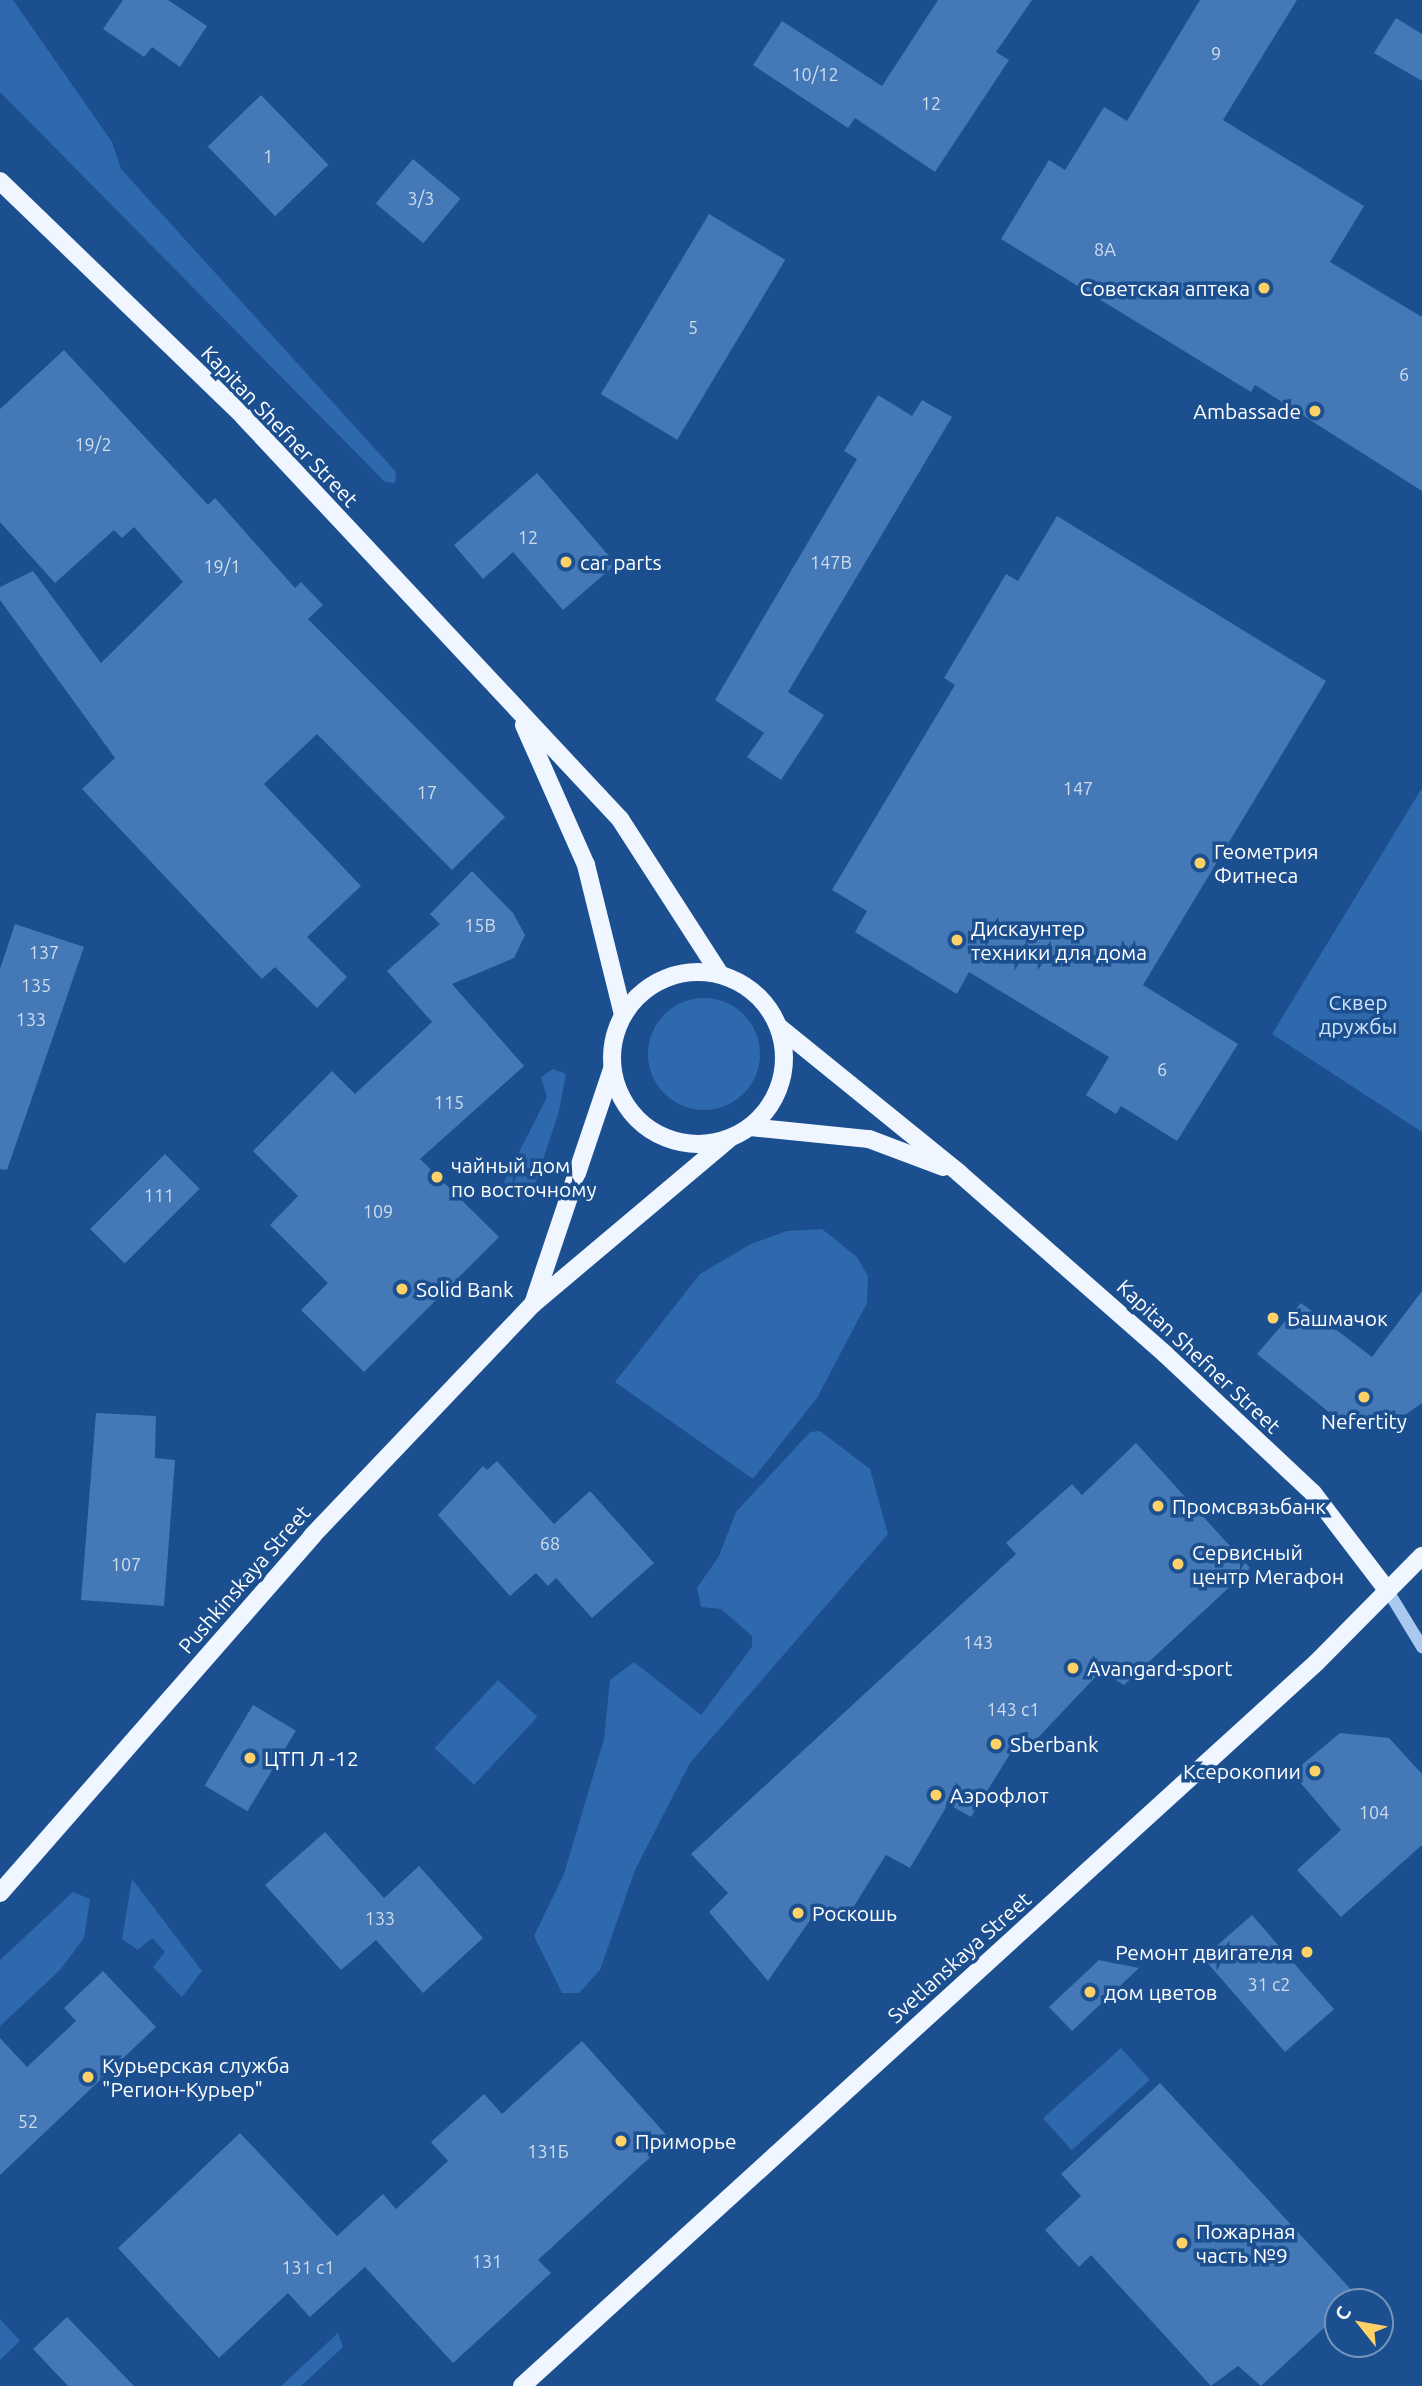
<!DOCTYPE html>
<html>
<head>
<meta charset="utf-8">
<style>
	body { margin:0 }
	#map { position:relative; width:1422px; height:2386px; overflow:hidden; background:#1b4f8f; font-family:Ubuntu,sans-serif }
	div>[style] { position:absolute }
	.green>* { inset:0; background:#2e69ad; transform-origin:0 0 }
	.round { border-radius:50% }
	.building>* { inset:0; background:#4478b7; transform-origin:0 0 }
	.minor>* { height:12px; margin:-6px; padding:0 6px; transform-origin:6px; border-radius:6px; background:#a9c9ee }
	.major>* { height:18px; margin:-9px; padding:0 9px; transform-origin:9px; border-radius:9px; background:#f0f6ff }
	.major>.ring { margin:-9px; padding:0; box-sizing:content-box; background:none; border:18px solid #f0f6ff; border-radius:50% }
	.dots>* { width:19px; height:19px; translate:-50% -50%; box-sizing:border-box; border:4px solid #1b4f8f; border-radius:50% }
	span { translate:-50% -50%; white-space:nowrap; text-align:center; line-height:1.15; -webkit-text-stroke:7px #1b4f8f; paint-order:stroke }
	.number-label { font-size:18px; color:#d0dded }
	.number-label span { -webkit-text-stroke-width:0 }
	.poi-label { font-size:21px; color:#fff }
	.right { translate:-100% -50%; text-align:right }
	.left { translate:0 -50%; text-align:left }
	.street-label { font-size:21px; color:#fff }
	.park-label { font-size:21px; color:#cfe3fa }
	.north { position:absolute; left:1324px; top:2288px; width:70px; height:70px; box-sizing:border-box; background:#1b4f8f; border:2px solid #7695bc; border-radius:50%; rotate:301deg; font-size:19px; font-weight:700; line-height:28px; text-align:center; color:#fff }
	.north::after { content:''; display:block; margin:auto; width:24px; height:32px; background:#ffd166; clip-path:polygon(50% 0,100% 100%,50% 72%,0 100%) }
</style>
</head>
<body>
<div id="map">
	<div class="green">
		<i style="clip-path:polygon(0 0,13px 0,112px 142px,121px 169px,396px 472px,395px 483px,385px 482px,0 92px)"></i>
		<i style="clip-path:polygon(1422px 788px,1422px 1132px,1272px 1034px)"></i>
		<i class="round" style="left:648px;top:998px;width:112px;height:112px"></i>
		<i style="clip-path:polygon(553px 1069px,566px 1074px,559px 1111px,531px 1197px,520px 1201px,504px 1182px,547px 1097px,541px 1077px)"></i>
		<i style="clip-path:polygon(822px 1229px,857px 1257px,868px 1276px,867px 1303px,817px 1398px,753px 1479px,615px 1382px,700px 1274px,751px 1244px,787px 1231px)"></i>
		<i style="clip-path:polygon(820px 1431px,870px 1469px,888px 1534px,690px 1763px,635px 1870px,600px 1970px,579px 1993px,562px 1993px,534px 1936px,564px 1874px,604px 1739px,610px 1680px,634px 1662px,701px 1715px,752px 1647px,752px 1636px,721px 1609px,701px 1607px,697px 1588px,719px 1556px,736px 1512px,810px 1432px)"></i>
		<i style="left:498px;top:1680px;width:54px;height:93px;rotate:43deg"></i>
		<i style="clip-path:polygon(132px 1879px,202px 1971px,182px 1997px,153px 1967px,165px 1952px,152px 1938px,138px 1950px,122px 1939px)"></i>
		<i style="clip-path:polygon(73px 1892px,90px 1899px,84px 1938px,60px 1970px,0 2026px,0 1960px)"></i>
		<i style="left:1121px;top:2048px;width:43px;height:105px;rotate:48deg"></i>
		<i style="clip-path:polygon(0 2319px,20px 2341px,0 2360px)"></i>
		<i style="clip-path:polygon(338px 2333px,343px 2347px,301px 2386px,281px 2386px)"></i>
	</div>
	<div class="building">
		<i style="clip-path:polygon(123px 0,168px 0,207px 26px,180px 67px,152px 47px,144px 57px,103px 29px)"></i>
		<i style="clip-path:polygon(938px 0,1032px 0,996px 52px,1009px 60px,935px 172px,855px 118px,848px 128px,753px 65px,782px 21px,882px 86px)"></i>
		<i style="clip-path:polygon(1200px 0,1297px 0,1223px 120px,1364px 206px,1330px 262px,1422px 317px,1422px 491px,1255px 385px,1251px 392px,1001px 239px,1049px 160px,1065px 170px,1104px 107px,1127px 121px)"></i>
		<i style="clip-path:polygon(1396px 18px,1422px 34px,1422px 81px,1374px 53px)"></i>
		<i style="left:261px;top:95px;width:97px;height:74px;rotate:46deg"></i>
		<i style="left:413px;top:159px;width:62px;height:58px;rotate:40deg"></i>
		<i style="left:709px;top:214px;width:89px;height:210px;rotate:31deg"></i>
		<i style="clip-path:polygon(64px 350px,208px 505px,215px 498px,295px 588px,301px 582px,323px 605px,308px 619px,505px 817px,452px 870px,317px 734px,264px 784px,361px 886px,307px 937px,347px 977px,317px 1008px,275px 967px,262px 979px,82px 789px,115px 758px,0 600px,0 587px,33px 571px,101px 663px,183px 582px,134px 527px,122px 538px,114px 530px,55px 583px,0 522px,0 409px)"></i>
		<i style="clip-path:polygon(878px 395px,912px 416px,922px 400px,952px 417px,788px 692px,824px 715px,781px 780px,747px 757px,764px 733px,715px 700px,857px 459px,844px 451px)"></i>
		<i style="clip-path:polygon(537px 473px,616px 564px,563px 610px,513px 552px,483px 579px,454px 545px)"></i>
		<i style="clip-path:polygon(1057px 516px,1326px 681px,1143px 985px,1238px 1044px,1177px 1141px,1121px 1106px,1116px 1114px,1086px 1095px,1109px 1057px,969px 972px,957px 994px,855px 932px,867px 911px,832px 890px,955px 685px,944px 678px,1006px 574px,1018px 581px)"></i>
		<i style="clip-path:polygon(472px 871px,513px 913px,525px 935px,514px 958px,452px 984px,524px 1066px,420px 1159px,499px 1237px,364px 1372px,301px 1310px,328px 1283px,270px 1225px,298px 1196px,253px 1151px,332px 1071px,355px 1094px,432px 1022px,387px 971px,440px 924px,430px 914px)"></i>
		<i style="clip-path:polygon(15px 924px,84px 947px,7px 1170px,0 1169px,0 969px)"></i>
		<i style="left:165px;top:1154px;width:49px;height:106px;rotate:45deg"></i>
		<i style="clip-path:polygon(1422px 1291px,1422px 1403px,1398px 1420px,1373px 1427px,1330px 1413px,1257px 1354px,1301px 1303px,1372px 1357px)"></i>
		<i style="clip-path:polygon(96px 1413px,156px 1416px,155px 1458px,175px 1460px,164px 1606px,81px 1600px)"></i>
		<i style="clip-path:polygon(1136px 1443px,1250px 1568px,1124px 1685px,1101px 1671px,1033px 1743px,1023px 1733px,971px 1817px,948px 1804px,910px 1868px,886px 1855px,844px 1922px,817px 1910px,768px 1981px,709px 1912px,728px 1893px,691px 1854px,1016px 1554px,1006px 1543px,1072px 1484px,1082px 1495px)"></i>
		<i style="clip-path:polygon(497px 1461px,554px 1524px,590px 1491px,654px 1563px,592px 1618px,556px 1578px,548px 1586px,536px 1573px,510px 1596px,438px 1515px,483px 1466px,487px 1470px)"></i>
		<i style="left:253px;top:1705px;width:50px;height:94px;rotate:31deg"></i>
		<i style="clip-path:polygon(1340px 1733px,1389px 1738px,1422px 1774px,1422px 1845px,1341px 1917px,1297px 1870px,1341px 1830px,1292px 1773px)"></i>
		<i style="clip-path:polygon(325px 1832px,384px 1898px,419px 1866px,483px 1938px,423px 1993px,376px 1940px,341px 1970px,265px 1885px)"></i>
		<i style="left:1252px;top:1915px;width:125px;height:65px;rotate:49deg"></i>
		<i style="clip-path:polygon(1099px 1960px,1139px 1968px,1072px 2031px,1049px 2007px)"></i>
		<i style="clip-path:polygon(103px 1971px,156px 2027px,0 2175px,0 2038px,27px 2067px,76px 2021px,64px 2008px)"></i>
		<i style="clip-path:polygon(582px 2041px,670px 2139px,538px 2260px,551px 2273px,453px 2363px,365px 2267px,310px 2317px,288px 2293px,219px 2358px,118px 2248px,240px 2133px,337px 2236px,383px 2194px,396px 2209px,448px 2161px,431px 2142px,484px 2094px,502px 2114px)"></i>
		<i style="clip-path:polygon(1160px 2083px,1358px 2297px,1338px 2302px,1338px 2315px,1261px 2386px,1238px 2366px,1211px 2386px,1091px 2255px,1079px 2267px,1045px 2230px,1081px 2196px,1061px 2174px)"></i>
		<i style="clip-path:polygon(67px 2317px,134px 2386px,68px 2386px,33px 2349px)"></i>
	</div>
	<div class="minor">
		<i style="left:1388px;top:1591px;width:66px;rotate:58.7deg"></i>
	</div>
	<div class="major">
		<i style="left:0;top:181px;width:338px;rotate:44deg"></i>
		<i style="left:243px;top:416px;width:552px;rotate:46.91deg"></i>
		<i style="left:620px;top:819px;width:184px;rotate:57.2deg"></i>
		<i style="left:524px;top:725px;width:153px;rotate:66.1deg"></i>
		<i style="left:586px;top:865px;width:154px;rotate:76.1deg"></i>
		<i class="ring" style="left:612px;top:972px;width:154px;height:154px"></i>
		<i style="left:779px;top:1027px;width:232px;rotate:39deg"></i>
		<i style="left:959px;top:1173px;width:274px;rotate:41.3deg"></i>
		<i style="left:1165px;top:1354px;width:203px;rotate:43.2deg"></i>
		<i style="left:1313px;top:1493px;width:123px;rotate:52.6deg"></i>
		<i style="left:750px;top:1127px;width:120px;rotate:5.8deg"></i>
		<i style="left:869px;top:1139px;width:79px;rotate:20.7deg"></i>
		<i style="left:533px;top:1304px;width:248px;rotate:-71.4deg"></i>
		<i style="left:0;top:1893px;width:474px;rotate:-48.8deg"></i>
		<i style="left:312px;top:1536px;width:320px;rotate:-46.4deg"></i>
		<i style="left:533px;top:1304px;width:256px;rotate:-40.1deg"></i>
		<i style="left:522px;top:2386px;width:1074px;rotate:-42.32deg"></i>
		<i style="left:1316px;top:1663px;width:151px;rotate:-45.3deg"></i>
	</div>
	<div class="dots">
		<i style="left:1264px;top:288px;background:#ffd166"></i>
		<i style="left:1315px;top:411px;background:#ffd166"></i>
		<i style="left:566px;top:562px;background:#ffd166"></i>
		<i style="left:1200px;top:863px;background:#ffd166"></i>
		<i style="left:957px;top:940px;background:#ffd166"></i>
		<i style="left:437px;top:1177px;background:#ffd166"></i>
		<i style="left:402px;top:1289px;background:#ffd166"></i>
		<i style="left:1273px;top:1318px;background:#ffd166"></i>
		<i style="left:1364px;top:1397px;background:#ffd166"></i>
		<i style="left:1158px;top:1506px;background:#ffd166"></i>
		<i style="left:1178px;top:1564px;background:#ffd166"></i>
		<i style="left:1073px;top:1668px;background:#ffd166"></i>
		<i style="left:996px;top:1744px;background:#ffd166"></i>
		<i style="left:250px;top:1758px;background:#ffd166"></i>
		<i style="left:1315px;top:1771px;background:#ffd166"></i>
		<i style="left:936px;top:1795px;background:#ffd166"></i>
		<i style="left:798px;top:1913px;background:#ffd166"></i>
		<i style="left:1307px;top:1952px;background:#ffd166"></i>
		<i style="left:1090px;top:1992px;background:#ffd166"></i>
		<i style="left:88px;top:2077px;background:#ffd166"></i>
		<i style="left:621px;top:2141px;background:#ffd166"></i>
		<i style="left:1182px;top:2243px;background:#ffd166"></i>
	</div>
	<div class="number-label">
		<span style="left:1216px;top:53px">9</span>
		<span style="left:815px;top:74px">10/12</span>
		<span style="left:931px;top:103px">12</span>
		<span style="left:268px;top:156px">1</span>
		<span style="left:421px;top:198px">3/3</span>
		<span style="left:1105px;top:249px">8А</span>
		<span style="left:693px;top:327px">5</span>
		<span style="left:1404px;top:374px">6</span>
		<span style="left:93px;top:444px">19/2</span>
		<span style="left:528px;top:537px">12</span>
		<span style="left:831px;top:562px">147В</span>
		<span style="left:222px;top:566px">19/1</span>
		<span style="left:1078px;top:788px">147</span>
		<span style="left:427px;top:792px">17</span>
		<span style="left:480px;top:925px">15В</span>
		<span style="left:44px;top:952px">137</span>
		<span style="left:36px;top:985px">135</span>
		<span style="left:31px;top:1019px">133</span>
		<span style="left:1162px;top:1069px">6</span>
		<span style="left:449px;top:1102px">115</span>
		<span style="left:159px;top:1195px">111</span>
		<span style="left:378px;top:1211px">109</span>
		<span style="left:550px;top:1543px">68</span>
		<span style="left:126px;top:1564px">107</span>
		<span style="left:978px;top:1642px">143</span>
		<span style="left:1013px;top:1709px">143 с1</span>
		<span style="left:1374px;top:1812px">104</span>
		<span style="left:380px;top:1918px">133</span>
		<span style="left:1269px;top:1984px">31 с2</span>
		<span style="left:28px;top:2121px">52</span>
		<span style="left:548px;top:2151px">131Б</span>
		<span style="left:487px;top:2261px">131</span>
		<span style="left:308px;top:2267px">131 с1</span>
	</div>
	<div class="poi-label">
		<span class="right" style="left:1250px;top:288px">Советская аптека</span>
		<span class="right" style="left:1301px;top:411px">Ambassade</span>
		<span class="left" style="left:580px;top:562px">car parts</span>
		<span class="left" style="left:1214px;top:863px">Геометрия<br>Фитнеса</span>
		<span class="left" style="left:971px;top:940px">Дискаунтер<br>техники для дома</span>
		<span class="left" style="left:451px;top:1177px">чайный дом<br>по восточному</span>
		<span class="left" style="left:416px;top:1289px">Solid Bank</span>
		<span class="left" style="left:1287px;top:1318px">Башмачок</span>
		<span style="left:1364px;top:1421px">Nefertity</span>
		<span class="left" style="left:1172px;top:1506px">Промсвязьбанк</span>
		<span class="left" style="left:1192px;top:1564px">Сервисный<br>центр Мегафон</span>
		<span class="left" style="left:1087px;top:1668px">Avangard-sport</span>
		<span class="left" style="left:1010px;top:1744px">Sberbank</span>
		<span class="left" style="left:264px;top:1758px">ЦТП Л -12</span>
		<span class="right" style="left:1301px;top:1771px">Ксерокопии</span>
		<span class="left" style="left:950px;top:1795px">Аэрофлот</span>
		<span class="left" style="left:812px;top:1913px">Роскошь</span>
		<span class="right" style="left:1293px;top:1952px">Ремонт двигателя</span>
		<span class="left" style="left:1104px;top:1992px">дом цветов</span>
		<span class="left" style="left:102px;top:2077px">Курьерская служба<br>"Регион-Курьер"</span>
		<span class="left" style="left:635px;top:2141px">Приморье</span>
		<span class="left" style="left:1196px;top:2243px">Пожарная<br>часть №9</span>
	</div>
	<div class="street-label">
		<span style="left:280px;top:426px;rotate:46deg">Kapitan Shefner Street</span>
		<span style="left:1199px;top:1356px;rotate:43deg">Kapitan Shefner Street</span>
		<span style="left:244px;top:1579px;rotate:-49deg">Pushkinskaya Street</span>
		<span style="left:959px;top:1957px;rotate:-42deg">Svetlanskaya Street</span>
	</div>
	<div class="park-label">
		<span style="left:1358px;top:1014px">Сквер<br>дружбы</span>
	</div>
	<div class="north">С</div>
</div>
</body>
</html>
